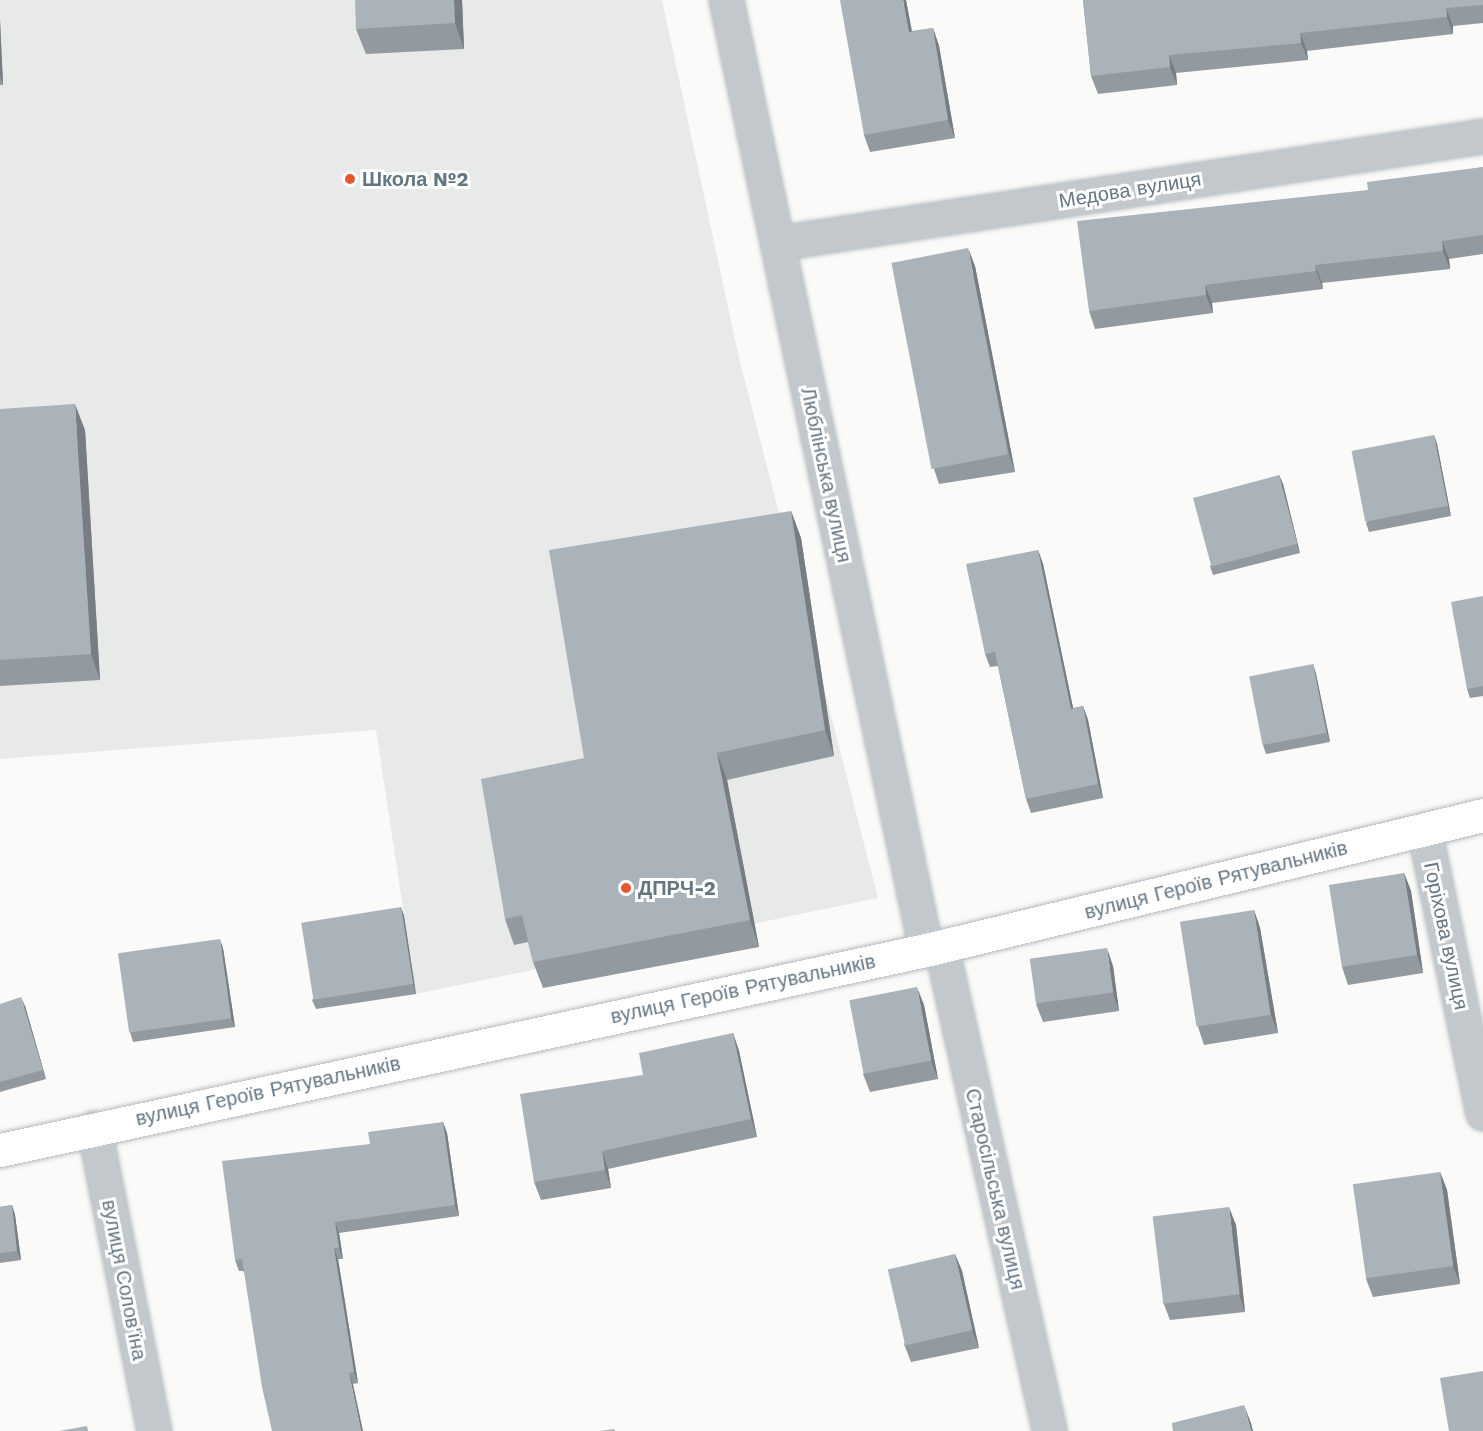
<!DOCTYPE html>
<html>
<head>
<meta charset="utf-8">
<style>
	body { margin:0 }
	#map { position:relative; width:1483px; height:1431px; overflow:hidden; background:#fafaf8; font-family:"Work Sans",sans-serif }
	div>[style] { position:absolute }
	.built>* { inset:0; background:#e8e9e9 }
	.roads { filter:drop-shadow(0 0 2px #b3babf) drop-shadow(0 0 2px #b3babf) }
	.street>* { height:33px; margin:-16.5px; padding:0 16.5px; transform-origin:16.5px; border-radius:16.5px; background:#c3c8cc }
	.secondary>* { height:33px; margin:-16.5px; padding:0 16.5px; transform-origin:16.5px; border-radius:16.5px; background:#fff }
	.wall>* { inset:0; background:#929a9f }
	.shaded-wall>* { inset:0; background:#777d82 }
	.building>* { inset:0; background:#aab3b9; transform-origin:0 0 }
	.dots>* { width:16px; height:16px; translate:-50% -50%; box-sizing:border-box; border:3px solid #fff; border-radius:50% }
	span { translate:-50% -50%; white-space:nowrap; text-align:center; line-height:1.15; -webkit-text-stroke:6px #fff; paint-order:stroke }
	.poi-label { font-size:20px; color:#657683; font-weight:700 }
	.left { translate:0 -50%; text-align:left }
	.street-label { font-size:20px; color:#657683 }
</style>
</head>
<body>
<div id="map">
	<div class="built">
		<i style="clip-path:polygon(0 0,662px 0,739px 358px,878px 898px,416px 994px,376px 730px,0 759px)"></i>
	</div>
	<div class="roads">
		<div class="street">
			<i style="left:726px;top:0;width:971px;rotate:78.11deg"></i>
			<i style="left:778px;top:243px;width:713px;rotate:-8.63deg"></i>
			<i style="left:1424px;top:829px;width:290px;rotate:78.3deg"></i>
			<i style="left:941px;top:946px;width:497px;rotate:77.4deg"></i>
			<i style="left:94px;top:1128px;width:309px;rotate:78.8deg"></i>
		</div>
		<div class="secondary">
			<i style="left:0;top:1150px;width:947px;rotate:-12.19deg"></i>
			<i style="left:926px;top:950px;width:573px;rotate:-13.62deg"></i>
		</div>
	</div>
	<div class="wall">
		<i style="clip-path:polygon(462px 0,464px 49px,366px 54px,356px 29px)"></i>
		<i style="clip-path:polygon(906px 0,912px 31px,933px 28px,939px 46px,955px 138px,870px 152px,864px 135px)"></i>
		<i style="clip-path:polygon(1083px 0,1483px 0,1483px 23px,1453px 26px,1453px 34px,1307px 51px,1308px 60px,1176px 73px,1177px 85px,1098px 94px,1091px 76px)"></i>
		<i style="clip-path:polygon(0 20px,3px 85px,0 85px)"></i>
		<i style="clip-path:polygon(1483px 167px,1483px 254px,1449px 259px,1450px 269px,1322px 283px,1323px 289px,1212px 303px,1213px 313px,1095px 329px,1089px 311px,1368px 190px)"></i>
		<i style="clip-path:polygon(975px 266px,1015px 472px,939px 484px,933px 466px)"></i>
		<i style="clip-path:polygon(0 409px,85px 430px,100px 680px,0 686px)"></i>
		<i style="clip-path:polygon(1434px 435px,1437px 444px,1451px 516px,1369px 532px,1366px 523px)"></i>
		<i style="clip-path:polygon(1279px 475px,1283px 484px,1300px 553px,1213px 575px,1210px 566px)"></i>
		<i style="clip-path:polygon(791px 511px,801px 538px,834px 756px,727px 780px,759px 947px,543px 988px,533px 962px,528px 942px,514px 945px,505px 919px,584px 758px)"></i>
		<i style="clip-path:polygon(1038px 550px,1043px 564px,1073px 708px,1083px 706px,1088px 720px,1103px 798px,1031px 813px,1026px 799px,998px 666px,990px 667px,985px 654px)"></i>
		<i style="clip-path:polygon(1483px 596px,1483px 696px,1470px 698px,1467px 689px)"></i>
		<i style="clip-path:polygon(1313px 664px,1316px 674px,1330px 742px,1266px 754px,1263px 745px)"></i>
		<i style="clip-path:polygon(1404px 873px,1411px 891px,1423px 973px,1348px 985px,1342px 967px)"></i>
		<i style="clip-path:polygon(401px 907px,404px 916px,416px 994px,316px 1009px,312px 1000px)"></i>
		<i style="clip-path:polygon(1254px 910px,1260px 928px,1278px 1033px,1204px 1045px,1198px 1027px)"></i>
		<i style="clip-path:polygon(223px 948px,235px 1027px,133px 1042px,130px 1032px)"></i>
		<i style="clip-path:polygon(1113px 966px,1119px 1011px,1043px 1022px,1036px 1004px)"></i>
		<i style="clip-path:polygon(0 1004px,25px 1006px,46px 1079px,0 1092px)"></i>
		<i style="clip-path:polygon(924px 1005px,938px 1079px,870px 1092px,863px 1074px)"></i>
		<i style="clip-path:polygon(733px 1033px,739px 1051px,757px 1137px,608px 1169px,611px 1188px,541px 1200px,534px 1182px,643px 1075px)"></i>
		<i style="clip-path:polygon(443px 1122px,447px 1133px,459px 1216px,339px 1233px,343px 1259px,338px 1259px,358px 1383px,353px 1384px,243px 1271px,239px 1271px,235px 1260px,370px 1144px)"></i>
		<i style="clip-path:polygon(1440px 1172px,1447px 1190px,1460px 1284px,1373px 1297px,1366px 1279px)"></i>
		<i style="clip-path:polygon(12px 1205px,15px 1215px,21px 1260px,0 1263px,0 1207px)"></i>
		<i style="clip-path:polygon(1236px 1225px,1245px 1312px,1170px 1320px,1163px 1302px)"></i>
		<i style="clip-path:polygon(955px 1254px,962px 1271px,979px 1348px,911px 1362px,904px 1344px)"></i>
	</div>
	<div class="shaded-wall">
		<i style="clip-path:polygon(454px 0,462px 0,464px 49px,455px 23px)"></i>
		<i style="clip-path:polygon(903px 0,906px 0,915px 50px,909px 32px)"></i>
		<i style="clip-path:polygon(1446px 8px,1453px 26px,1453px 34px,1447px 17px)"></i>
		<i style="clip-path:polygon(0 20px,3px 85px,0 75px)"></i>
		<i style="clip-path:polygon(933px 28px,939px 46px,955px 138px,948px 120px)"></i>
		<i style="clip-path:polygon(1300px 33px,1307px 51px,1308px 60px,1301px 43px)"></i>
		<i style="clip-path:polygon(1169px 55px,1176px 73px,1177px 85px,1170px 67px)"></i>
		<i style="clip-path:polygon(1442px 241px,1449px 259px,1450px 269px,1443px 251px)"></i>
		<i style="clip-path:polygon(968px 248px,975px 266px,1015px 472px,1009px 454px)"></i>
		<i style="clip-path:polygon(1315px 265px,1322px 283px,1323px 289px,1316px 271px)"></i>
		<i style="clip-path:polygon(1205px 285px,1212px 303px,1213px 313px,1206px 295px)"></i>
		<i style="clip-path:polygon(75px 404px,85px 430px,100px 680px,91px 654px)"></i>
		<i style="clip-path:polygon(1434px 435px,1437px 444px,1451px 516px,1448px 506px)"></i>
		<i style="clip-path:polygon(1279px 475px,1283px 484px,1300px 553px,1297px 544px)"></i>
		<i style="clip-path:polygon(791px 511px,801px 538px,834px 756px,825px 730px)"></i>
		<i style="clip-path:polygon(1038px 550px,1043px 564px,1076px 722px,1071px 709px)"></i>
		<i style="clip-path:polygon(1313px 664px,1316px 674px,1330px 742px,1327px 733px)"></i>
		<i style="clip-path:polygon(1083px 706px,1088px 720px,1103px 798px,1098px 784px)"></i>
		<i style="clip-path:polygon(717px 753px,727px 780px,759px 947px,750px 920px)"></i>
		<i style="clip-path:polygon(1404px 873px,1411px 891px,1423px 973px,1417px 955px)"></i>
		<i style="clip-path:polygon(401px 907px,404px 916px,416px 994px,413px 984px)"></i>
		<i style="clip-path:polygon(1254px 910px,1260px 928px,1278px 1033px,1271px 1015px)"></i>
		<i style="clip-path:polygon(220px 939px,223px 948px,235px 1027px,231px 1018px)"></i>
		<i style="clip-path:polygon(1107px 948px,1113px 966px,1119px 1011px,1113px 993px)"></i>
		<i style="clip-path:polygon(917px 987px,924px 1005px,938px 1079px,931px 1061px)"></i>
		<i style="clip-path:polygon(21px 997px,25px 1006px,46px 1079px,43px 1070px)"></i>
		<i style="clip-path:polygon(733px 1033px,739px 1051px,757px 1137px,751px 1119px)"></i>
		<i style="clip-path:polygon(443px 1122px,447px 1133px,459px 1216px,455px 1205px)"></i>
		<i style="clip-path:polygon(602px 1151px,608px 1169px,611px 1188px,605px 1170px)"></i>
		<i style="clip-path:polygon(1440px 1172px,1447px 1190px,1460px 1284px,1453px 1266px)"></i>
		<i style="clip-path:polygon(12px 1205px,15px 1215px,21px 1260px,17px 1251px)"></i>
		<i style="clip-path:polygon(1229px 1207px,1236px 1225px,1245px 1312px,1239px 1294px)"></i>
		<i style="clip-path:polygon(335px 1222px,339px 1233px,343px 1259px,339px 1248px)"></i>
		<i style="clip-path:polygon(334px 1248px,338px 1259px,358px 1383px,354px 1372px)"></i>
		<i style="clip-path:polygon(955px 1254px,962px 1271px,979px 1348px,972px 1330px)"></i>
		<i style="clip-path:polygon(349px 1373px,353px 1384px,363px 1431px,361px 1431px)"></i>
		<i style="clip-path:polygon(1244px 1405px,1251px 1423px,1253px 1431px,1251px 1431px)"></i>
	</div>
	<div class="building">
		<i style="clip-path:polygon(355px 0,454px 0,455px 23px,356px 29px)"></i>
		<i style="clip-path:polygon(840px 0,903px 0,909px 32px,933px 28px,948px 120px,864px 135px)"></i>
		<i style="clip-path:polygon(1083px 0,1483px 0,1483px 5px,1446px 8px,1447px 17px,1300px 33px,1301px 43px,1169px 55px,1170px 67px,1091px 76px)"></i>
		<i style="clip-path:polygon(1483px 167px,1483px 235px,1442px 241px,1443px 251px,1315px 265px,1316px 271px,1205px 285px,1206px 295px,1089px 311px,1077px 221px,1368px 190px,1367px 182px)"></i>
		<i style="left:968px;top:248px;width:210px;height:78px;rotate:79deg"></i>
		<i style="clip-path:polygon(75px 404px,91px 654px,0 660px,0 409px)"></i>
		<i style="left:1434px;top:435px;width:72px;height:84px;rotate:79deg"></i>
		<i style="left:1279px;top:475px;width:71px;height:89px;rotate:75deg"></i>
		<i style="clip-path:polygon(791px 511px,825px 730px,717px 753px,750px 920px,533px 962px,522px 915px,505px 919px,481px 779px,584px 758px,549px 550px)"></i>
		<i style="clip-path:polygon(1038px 550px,1071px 709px,1083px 706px,1098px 784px,1026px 799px,995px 652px,985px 654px,966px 564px)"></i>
		<i style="clip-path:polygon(1483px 596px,1483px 686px,1467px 689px,1451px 602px)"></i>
		<i style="left:1313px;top:664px;width:70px;height:65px;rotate:79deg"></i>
		<i style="left:1404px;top:873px;width:83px;height:76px;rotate:81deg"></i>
		<i style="left:401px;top:907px;width:78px;height:101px;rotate:81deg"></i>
		<i style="left:1254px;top:910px;width:106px;height:75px;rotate:81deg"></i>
		<i style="left:220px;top:939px;width:80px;height:103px;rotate:82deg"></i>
		<i style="left:1107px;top:948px;width:45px;height:78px;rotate:82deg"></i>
		<i style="left:917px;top:987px;width:75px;height:69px;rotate:79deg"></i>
		<i style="clip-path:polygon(21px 997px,43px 1070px,0 1082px,0 1004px)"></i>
		<i style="clip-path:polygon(733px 1033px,751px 1119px,602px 1151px,605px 1170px,534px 1182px,520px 1094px,643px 1075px,639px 1053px)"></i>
		<i style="clip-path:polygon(443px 1122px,455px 1205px,335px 1222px,339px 1248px,334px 1248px,354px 1372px,349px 1373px,361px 1431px,272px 1431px,262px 1387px,242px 1259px,235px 1260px,222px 1161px,370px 1144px,368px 1132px)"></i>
		<i style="left:1440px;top:1172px;width:95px;height:88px;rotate:82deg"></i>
		<i style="clip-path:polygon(12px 1205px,17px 1251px,0 1253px,0 1207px)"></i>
		<i style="left:1229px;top:1207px;width:88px;height:77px;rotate:83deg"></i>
		<i style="left:955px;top:1254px;width:78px;height:69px;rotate:77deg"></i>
		<i style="clip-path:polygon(1483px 1371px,1483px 1431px,1449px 1431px,1440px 1378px)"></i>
		<i style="clip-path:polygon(1244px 1405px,1251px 1431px,1173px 1431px,1172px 1423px)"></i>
		<i style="clip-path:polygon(87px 1426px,88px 1431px,59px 1431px)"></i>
		<i style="clip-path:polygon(614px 1429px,615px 1431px,600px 1431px)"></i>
	</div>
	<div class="dots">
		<i style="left:350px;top:179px;background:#e4572e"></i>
		<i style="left:626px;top:888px;background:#e4572e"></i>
	</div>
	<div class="poi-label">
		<span class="left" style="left:362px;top:179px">Школа №2</span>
		<span class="left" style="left:638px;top:888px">ДПРЧ-2</span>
	</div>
	<div class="street-label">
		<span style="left:1130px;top:190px;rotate:-9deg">Медова вулиця</span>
		<span style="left:826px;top:475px;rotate:78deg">Люблінська вулиця</span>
		<span style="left:1216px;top:880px;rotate:-14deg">вулиця Героїв Рятувальників</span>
		<span style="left:1446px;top:936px;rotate:78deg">Горіхова вулиця</span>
		<span style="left:743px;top:989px;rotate:-12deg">вулиця Героїв Рятувальників</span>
		<span style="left:268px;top:1091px;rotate:-12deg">вулиця Героїв Рятувальників</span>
		<span style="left:995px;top:1189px;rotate:77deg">Старосільська вулиця</span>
		<span style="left:124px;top:1280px;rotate:79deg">вулиця Солов'їна</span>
	</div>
</div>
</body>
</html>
